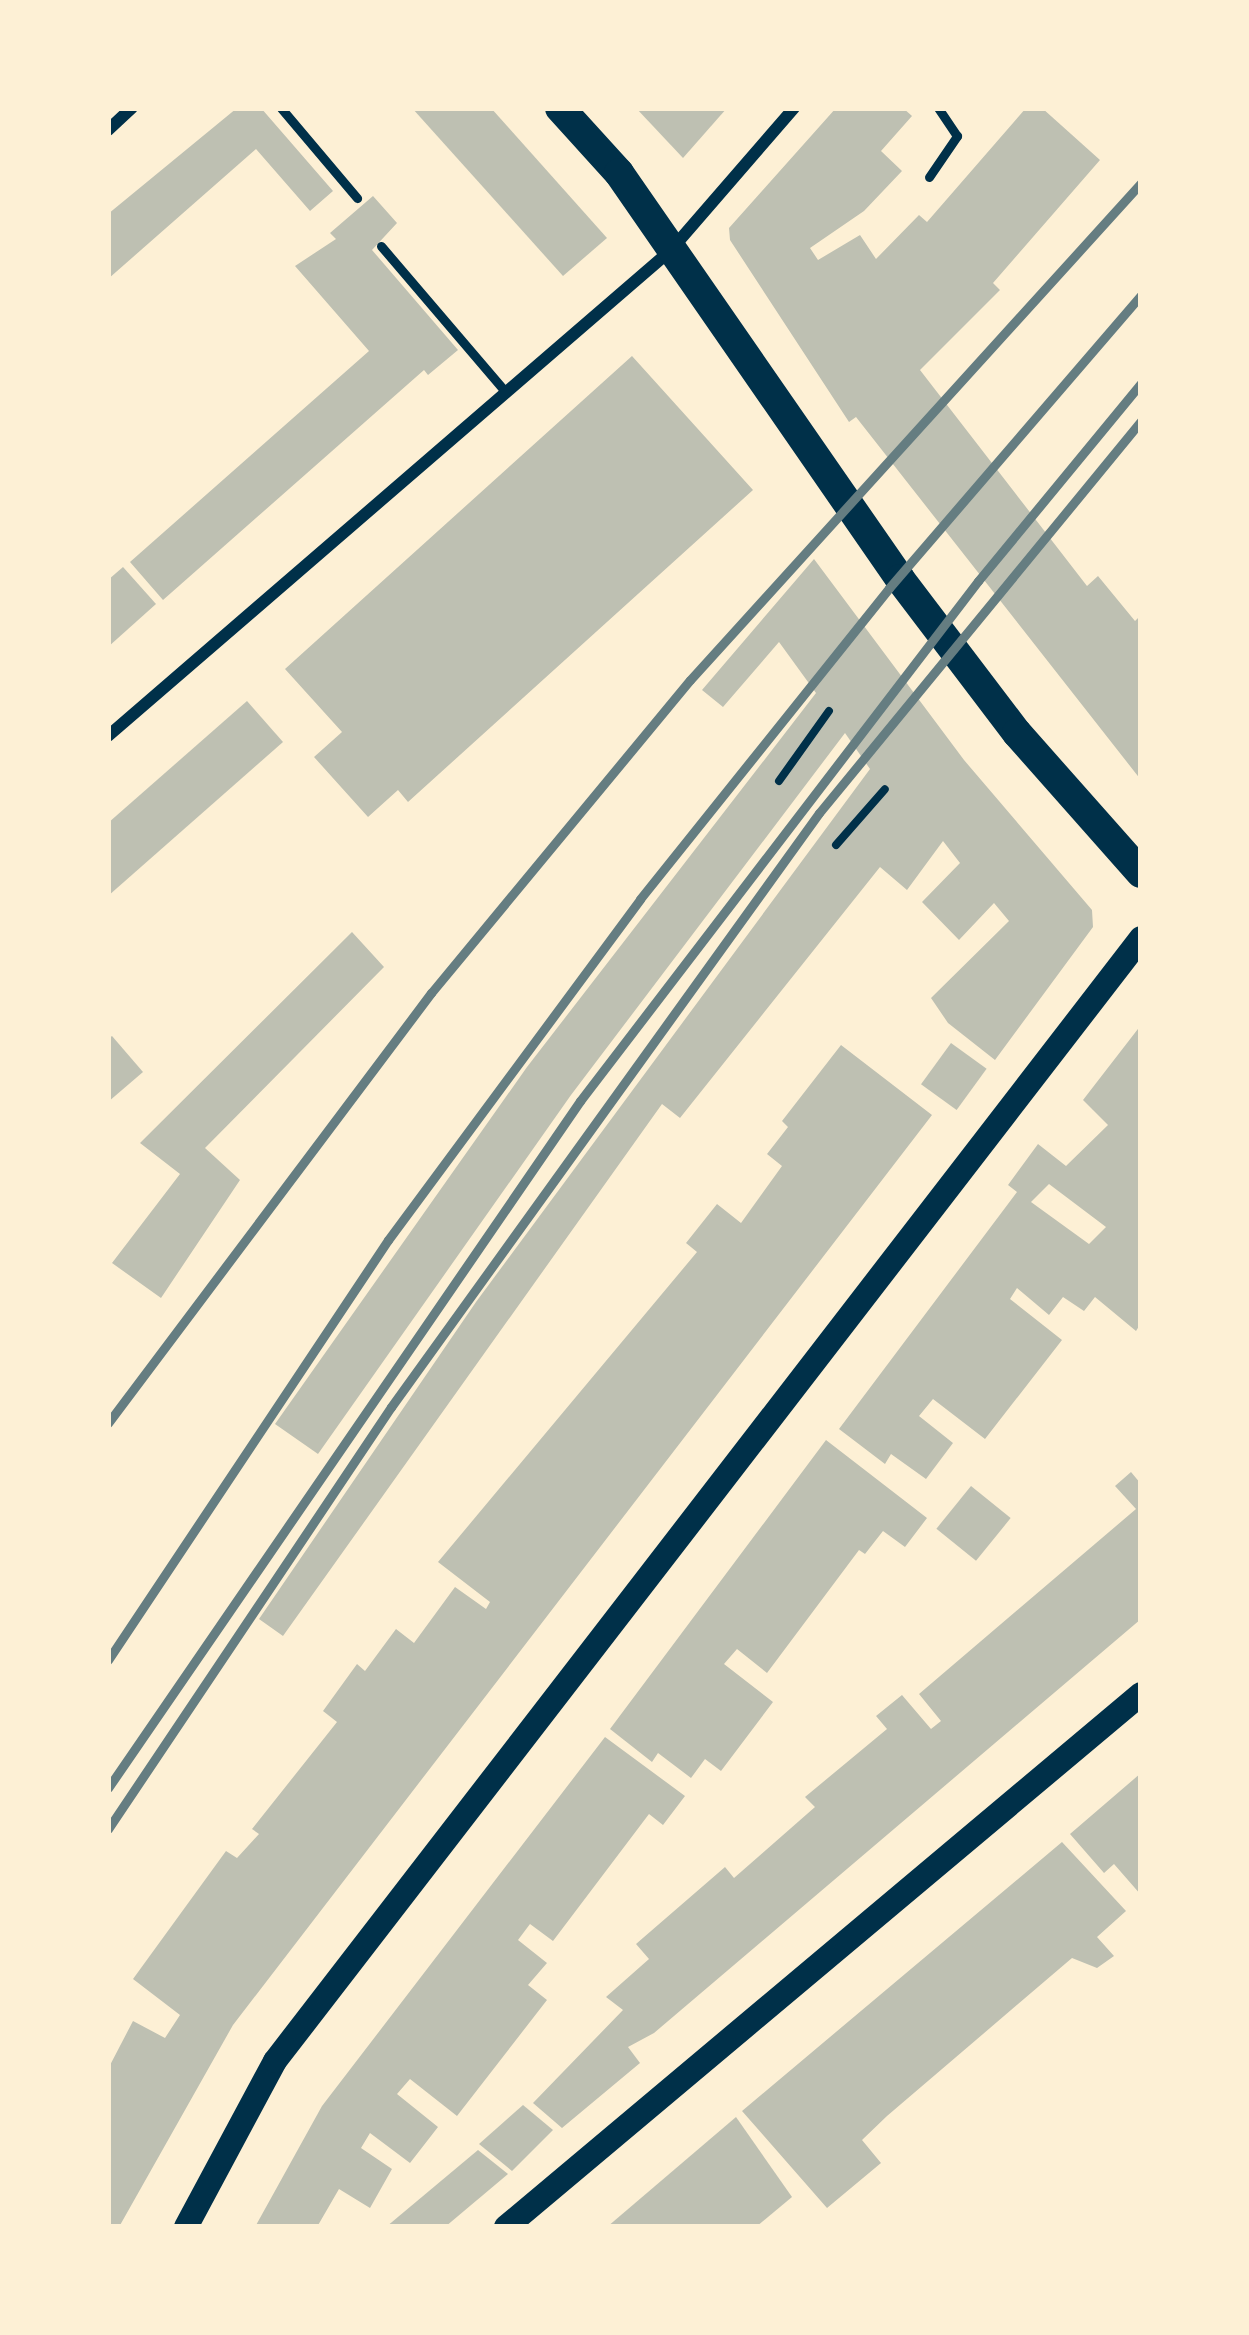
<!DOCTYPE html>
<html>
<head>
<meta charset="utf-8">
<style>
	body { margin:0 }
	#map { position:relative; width:1249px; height:2335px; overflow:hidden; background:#fdf0d5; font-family:"Sofia Sans Condensed",sans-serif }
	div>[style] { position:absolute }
	.building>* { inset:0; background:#bec0b2; transform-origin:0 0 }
	.path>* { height:8px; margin:-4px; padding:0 4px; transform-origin:4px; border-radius:4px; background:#003049 }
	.service>* { height:9px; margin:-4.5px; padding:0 4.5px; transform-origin:4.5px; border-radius:4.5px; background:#003049 }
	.minor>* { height:12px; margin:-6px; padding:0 6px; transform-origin:6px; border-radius:6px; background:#003049 }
	.secondary>* { height:24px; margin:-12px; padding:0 12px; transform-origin:12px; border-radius:12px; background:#003049 }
	.primary>* { height:30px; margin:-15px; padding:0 15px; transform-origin:15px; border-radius:15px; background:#003049 }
	.rail>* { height:9px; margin:-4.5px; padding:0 4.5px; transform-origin:4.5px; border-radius:4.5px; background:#657d81 }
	span { translate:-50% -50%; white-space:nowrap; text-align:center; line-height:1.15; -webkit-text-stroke:12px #fdf0d5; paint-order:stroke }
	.frame { position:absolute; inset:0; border:111px solid #fdf0d5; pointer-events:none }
</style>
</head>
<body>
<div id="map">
	<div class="building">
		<i style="clip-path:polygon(237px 108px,261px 108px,333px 191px,310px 211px,256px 149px,108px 279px,108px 214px)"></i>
		<i style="clip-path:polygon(412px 108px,491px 108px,607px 238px,563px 276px)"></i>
		<i style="clip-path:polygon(636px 108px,727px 108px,683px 158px)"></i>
		<i style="clip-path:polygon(836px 108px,903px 108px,912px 116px,881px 151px,902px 171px,864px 211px,810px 248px,818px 260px,860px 235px,876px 259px,919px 215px,927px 222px,1026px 108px,1042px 108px,1100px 160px,993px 283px,1000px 290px,920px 370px,1087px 586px,1098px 576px,1135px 621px,1141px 615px,1141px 780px,856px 417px,849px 422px,730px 240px,729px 228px)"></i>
		<i style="clip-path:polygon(373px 196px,397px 223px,372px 250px,458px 350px,428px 375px,424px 370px,163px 600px,130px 562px,369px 351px,295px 266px,336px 239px,330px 233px)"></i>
		<i style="clip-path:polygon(632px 356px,753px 490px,408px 802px,398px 790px,368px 817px,314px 757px,342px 732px,285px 669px)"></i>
		<i style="clip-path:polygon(814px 559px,964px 760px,1092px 910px,1093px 927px,995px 1060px,948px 1023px,931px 998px,1009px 921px,994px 903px,959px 940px,922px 902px,960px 863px,943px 841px,907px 890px,880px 867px,680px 1118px,662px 1104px,283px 1636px,259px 1619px,476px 1302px,870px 769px,845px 733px,571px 1095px,318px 1454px,275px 1424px,527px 1067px,816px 693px,779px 642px,723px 707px,702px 690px)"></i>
		<i style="clip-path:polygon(123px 567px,156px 604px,108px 647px,108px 580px)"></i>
		<i style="clip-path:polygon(247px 701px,283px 742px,108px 896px,108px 823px)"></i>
		<i style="clip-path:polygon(352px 932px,384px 967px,205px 1148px,240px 1180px,161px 1298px,112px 1263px,180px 1174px,140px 1143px)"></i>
		<i style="clip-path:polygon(evenodd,1141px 1025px,1141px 1323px,1136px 1331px,1095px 1297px,1084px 1311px,1063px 1297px,1049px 1315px,1017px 1288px,1010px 1299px,1062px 1340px,985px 1439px,933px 1399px,919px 1416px,953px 1443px,926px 1479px,891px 1454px,885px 1464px,839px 1429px,1017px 1192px,1008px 1185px,1038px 1144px,1066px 1166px,1108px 1125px,1083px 1100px,1141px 1025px,1049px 1184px,1106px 1227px,1089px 1244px,1031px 1202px,1049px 1184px)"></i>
		<i style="clip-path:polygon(112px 1036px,143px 1072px,108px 1102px,108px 1039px)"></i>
		<i style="left:951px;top:1043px;width:44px;height:51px;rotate:36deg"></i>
		<i style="clip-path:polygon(841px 1045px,932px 1115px,233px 2025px,119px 2227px,108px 2227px,108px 2069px,133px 2021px,165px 2038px,180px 2015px,133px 1979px,226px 1851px,237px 1858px,259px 1834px,252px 1829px,337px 1722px,323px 1711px,357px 1664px,365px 1671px,396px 1629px,414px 1643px,455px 1587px,486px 1609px,490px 1602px,438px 1562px,697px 1252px,686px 1243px,717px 1204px,741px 1223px,782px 1166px,767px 1154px,788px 1127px,782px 1121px)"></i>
		<i style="clip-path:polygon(826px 1440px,927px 1518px,905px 1547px,883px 1531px,865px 1554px,859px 1550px,767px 1673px,737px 1649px,724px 1664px,773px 1702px,721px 1771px,705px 1759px,691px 1778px,658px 1753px,652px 1762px,610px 1729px)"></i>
		<i style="clip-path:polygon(1131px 1472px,1141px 1484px,1141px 1619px,654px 2033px,628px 2047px,640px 2063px,562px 2128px,533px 2103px,623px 2010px,606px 1997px,649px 1959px,636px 1944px,725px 1867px,734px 1878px,815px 1807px,805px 1797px,887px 1729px,876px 1716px,902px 1695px,931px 1729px,941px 1721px,919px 1694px,1136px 1509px,1115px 1486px)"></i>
		<i style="left:971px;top:1486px;width:51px;height:55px;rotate:39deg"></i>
		<i style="clip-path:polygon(605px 1737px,685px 1796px,663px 1825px,649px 1814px,553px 1941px,530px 1924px,518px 1940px,547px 1963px,528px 1985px,547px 2000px,457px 2116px,410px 2079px,397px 2094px,438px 2127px,410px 2163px,370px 2133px,361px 2148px,392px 2169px,370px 2208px,339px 2189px,317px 2227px,255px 2227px,322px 2106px)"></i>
		<i style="clip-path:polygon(1141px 1773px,1141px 1895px,1114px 1864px,1104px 1873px,1070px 1834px)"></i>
		<i style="clip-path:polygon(1062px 1842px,1126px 1911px,1097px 1937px,1114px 1956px,1097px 1968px,1072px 1958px,887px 2116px,862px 2140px,881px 2163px,827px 2208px,742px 2111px)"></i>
		<i style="clip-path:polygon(523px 2105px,553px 2130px,512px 2171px,479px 2144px)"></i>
		<i style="clip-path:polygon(736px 2117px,792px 2197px,756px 2227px,607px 2227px)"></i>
		<i style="clip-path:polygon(478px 2150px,508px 2174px,445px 2227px,386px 2227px)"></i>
	</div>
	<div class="path">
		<i style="left:779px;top:781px;width:86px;rotate:-54.5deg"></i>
		<i style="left:836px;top:845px;width:74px;rotate:-48.8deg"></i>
	</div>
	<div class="service">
		<i style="left:281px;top:108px;width:118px;rotate:49.8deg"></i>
		<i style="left:929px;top:177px;width:50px;rotate:-55.7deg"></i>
		<i style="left:957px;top:136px;width:34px;rotate:-124deg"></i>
		<i style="left:381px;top:246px;width:188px;rotate:49.5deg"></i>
	</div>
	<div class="minor">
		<i style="left:108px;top:130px;width:33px;rotate:-43deg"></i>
		<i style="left:108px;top:736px;width:744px;rotate:-40.8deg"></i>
		<i style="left:671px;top:250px;width:188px;rotate:-49.1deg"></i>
	</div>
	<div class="secondary">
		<i style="left:186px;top:2227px;width:188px;rotate:-61.8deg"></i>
		<i style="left:275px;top:2061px;width:1418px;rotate:-52.36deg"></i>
		<i style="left:506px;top:2227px;width:829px;rotate:-40.01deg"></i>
	</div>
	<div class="primary">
		<i style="left:560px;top:108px;width:88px;rotate:47.8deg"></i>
		<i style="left:619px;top:173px;width:494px;rotate:55.3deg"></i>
		<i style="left:900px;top:579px;width:193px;rotate:52.8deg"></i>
		<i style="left:1017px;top:733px;width:187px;rotate:48.5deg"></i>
	</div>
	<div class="rail">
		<i style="left:108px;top:1423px;width:538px;rotate:-53.09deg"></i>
		<i style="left:431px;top:993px;width:406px;rotate:-50.4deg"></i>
		<i style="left:690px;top:680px;width:671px;rotate:-47.78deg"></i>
		<i style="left:108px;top:1660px;width:505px;rotate:-56.31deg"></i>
		<i style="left:388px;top:1240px;width:424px;rotate:-53.5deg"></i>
		<i style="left:640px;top:899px;width:398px;rotate:-51.3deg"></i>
		<i style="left:889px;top:588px;width:386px;rotate:-49.3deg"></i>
		<i style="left:108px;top:1788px;width:834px;rotate:-55.51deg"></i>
		<i style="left:580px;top:1101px;width:655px;rotate:-52.57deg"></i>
		<i style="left:978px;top:581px;width:256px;rotate:-50.5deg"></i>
		<i style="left:108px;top:1829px;width:508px;rotate:-56.15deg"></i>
		<i style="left:391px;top:1407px;width:732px;rotate:-54.23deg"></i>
		<i style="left:819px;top:813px;width:507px;rotate:-50.6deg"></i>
	</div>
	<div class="frame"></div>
</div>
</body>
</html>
